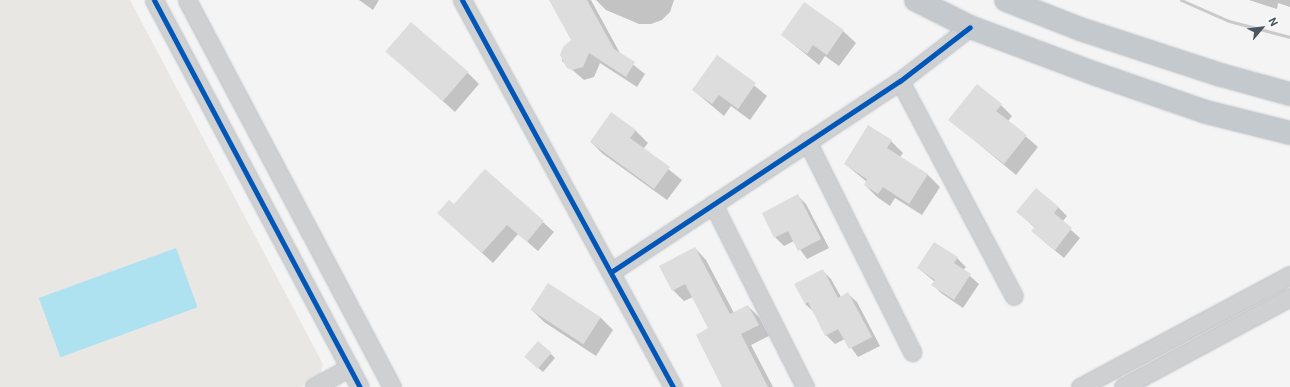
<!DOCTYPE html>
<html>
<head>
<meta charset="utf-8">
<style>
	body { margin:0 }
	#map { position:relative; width:1290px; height:387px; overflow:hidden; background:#f4f4f4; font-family:Roboto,sans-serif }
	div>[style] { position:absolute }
	.commercial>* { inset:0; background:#e8e7e3 }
	.water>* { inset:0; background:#aee2f0; transform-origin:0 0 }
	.shadow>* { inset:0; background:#0003 }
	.building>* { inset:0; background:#ddddde; transform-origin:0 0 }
	.roads { filter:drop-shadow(0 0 1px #b9bec3) drop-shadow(0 0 1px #b9bec3) }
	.minor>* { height:17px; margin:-8.5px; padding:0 8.5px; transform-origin:8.5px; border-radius:8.5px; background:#ced0d2 }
	.trunk>* { height:22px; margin:-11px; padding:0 11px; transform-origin:11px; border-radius:11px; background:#c4c9cd }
	.rail>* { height:3px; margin:-1.5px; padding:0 1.5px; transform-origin:1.5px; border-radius:1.5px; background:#c9cacc }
	.cycleway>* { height:5px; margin:-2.5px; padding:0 2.5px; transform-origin:2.5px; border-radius:2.5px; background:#0057b8 }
	span { translate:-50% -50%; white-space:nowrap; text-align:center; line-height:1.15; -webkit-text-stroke:3px #fff; paint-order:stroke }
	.north { position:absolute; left:1242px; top:8px; width:40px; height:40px; -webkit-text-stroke:3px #fff; paint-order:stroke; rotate:62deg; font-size:11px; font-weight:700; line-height:16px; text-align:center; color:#4a5661 }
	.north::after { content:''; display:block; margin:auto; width:14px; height:18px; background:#4a5661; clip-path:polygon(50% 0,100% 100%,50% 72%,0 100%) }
</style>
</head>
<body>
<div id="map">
	<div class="commercial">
		<i style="clip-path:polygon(0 0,130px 0,323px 364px,320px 377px,301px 387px,0 387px)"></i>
	</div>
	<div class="water">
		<i style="left:176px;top:248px;width:63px;height:146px;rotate:70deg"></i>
	</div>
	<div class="shadow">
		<i style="clip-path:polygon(359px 0,379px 0,373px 10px)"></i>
		<i style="clip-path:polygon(550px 0,591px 0,621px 55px,645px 74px,637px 87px,600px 63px,594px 77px,584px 80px,562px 61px,564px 47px,572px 40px)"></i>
		<i style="clip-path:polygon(596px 0,674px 0,670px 12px,662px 20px,651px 24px,639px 24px,606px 10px)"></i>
		<i style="clip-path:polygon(1249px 0,1290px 0,1290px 7px,1278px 3px,1277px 9px)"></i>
		<i style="clip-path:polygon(843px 31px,856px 43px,839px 66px,825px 56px,819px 65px,782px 35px)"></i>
		<i style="clip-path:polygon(387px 51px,467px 72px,479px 84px,455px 112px)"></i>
		<i style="clip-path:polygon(718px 56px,767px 96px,750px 120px,731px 106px,724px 116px,693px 90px)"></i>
		<i style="clip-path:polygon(1001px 105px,1012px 116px,1008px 121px,1038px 147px,1016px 175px,950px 120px)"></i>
		<i style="clip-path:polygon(612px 113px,636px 131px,648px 143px,643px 149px,682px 180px,667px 200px,603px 154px,591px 142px)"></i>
		<i style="clip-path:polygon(891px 141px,903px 153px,900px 157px,928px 175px,940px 187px,922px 215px,895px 198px,890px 206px,877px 197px,865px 185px,867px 182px,845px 164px)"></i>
		<i style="clip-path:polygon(485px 171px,554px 232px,538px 251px,518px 234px,493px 263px,449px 223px)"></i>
		<i style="clip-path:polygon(797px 195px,806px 204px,829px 248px,807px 259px,794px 241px,784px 246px,775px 237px)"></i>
		<i style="clip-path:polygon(1058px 207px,1067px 216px,1062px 222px,1080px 238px,1064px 258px,1041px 239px,1032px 231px,1035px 228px,1018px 212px)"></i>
		<i style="clip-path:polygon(695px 248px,706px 260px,734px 313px,748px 306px,759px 317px,769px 336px,751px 345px,773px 387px,723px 387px,709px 329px,693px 297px,684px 301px,673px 290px)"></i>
		<i style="clip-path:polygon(957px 258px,966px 267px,963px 270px,979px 284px,963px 308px,941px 293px,933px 285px,935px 282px,918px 268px)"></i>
		<i style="clip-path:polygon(822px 270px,831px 279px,841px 297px,848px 294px,857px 302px,880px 346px,858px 357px,845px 339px,835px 344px,826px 335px,814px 312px,805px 304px)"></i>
		<i style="clip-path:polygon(548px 284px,601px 318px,613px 330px,596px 356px,544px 322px,532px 310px)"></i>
		<i style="clip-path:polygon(551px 354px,555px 358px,543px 372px,530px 361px)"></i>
	</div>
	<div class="building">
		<i style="clip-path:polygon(549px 0,587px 0,614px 49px,635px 62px,626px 77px,589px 53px,583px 67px,572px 70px,567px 68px,560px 55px,563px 47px,571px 40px)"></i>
		<i style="clip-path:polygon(804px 2px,844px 30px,827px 55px,813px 45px,807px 54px,781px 35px)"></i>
		<i style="left:411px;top:22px;width:76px;height:39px;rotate:41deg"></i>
		<i style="clip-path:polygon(717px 55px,756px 83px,738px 109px,719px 95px,712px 104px,692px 90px)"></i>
		<i style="clip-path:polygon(977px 84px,1002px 104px,996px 111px,1027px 135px,1004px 164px,948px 120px)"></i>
		<i style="clip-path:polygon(611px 112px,636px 130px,630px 138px,670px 167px,654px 189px,590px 142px)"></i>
		<i style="clip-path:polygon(868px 125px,892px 140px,887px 148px,928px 174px,909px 204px,883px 187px,878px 194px,864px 185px,867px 179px,844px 164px)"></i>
		<i style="clip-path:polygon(485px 169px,544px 221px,527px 242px,507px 225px,482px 253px,437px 213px,449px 200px,454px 204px)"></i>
		<i style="clip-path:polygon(1036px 188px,1059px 207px,1054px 213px,1072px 228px,1055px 250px,1031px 231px,1035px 227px,1016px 212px)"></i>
		<i style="clip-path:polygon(798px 194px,821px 239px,798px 251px,788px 231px,774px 238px,762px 213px)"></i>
		<i style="clip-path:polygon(934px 242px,958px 257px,954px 263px,971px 274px,954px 300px,931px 285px,935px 280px,917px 268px)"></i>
		<i style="clip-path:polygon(695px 247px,730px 314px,748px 305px,759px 325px,741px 334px,768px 387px,722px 387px,696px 335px,708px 328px,685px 284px,672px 291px,659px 266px)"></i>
		<i style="clip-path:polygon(823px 269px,838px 298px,848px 292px,872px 337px,849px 349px,838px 329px,825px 336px,808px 302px,805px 304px,794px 284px)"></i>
		<i style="left:548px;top:283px;width:63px;height:32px;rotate:33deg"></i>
		<i style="left:538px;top:341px;width:18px;height:21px;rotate:41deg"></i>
	</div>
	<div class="roads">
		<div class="minor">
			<i style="left:154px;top:0;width:438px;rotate:62deg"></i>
			<i style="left:187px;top:0;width:438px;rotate:62.1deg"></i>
			<i style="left:462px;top:0;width:441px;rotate:61.4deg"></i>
			<i style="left:900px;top:81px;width:243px;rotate:62.1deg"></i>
			<i style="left:807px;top:141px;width:236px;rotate:63.5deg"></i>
			<i style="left:713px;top:204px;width:205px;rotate:63.3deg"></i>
			<i style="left:611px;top:272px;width:346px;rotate:-33.5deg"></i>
			<i style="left:900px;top:81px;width:88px;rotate:-37.6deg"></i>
			<i style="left:314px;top:387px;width:41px;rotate:-29.1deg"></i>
			<i style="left:1080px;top:387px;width:238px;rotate:-28.1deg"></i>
			<i style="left:1123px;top:387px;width:190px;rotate:-28.3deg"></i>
		</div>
		<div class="trunk">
			<i style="left:916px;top:0;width:60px;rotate:26.6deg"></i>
			<i style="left:970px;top:27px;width:134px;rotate:20.5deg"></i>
			<i style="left:1096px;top:74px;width:116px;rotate:19.1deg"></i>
			<i style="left:1206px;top:112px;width:87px;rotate:14deg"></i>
			<i style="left:1006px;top:0;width:79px;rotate:21.4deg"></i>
			<i style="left:1080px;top:29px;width:148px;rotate:18.1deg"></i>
			<i style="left:1221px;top:75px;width:72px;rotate:15.4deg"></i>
		</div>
	</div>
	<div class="rail">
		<i style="left:1181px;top:0;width:52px;rotate:23.6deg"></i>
		<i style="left:1229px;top:21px;width:63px;rotate:14.7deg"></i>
	</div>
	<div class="cycleway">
		<i style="left:154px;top:0;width:438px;rotate:62deg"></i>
		<i style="left:462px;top:0;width:441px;rotate:61.4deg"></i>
		<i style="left:611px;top:272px;width:346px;rotate:-33.5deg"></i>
		<i style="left:900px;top:81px;width:88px;rotate:-37.6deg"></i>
	</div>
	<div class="north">N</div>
</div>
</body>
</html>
